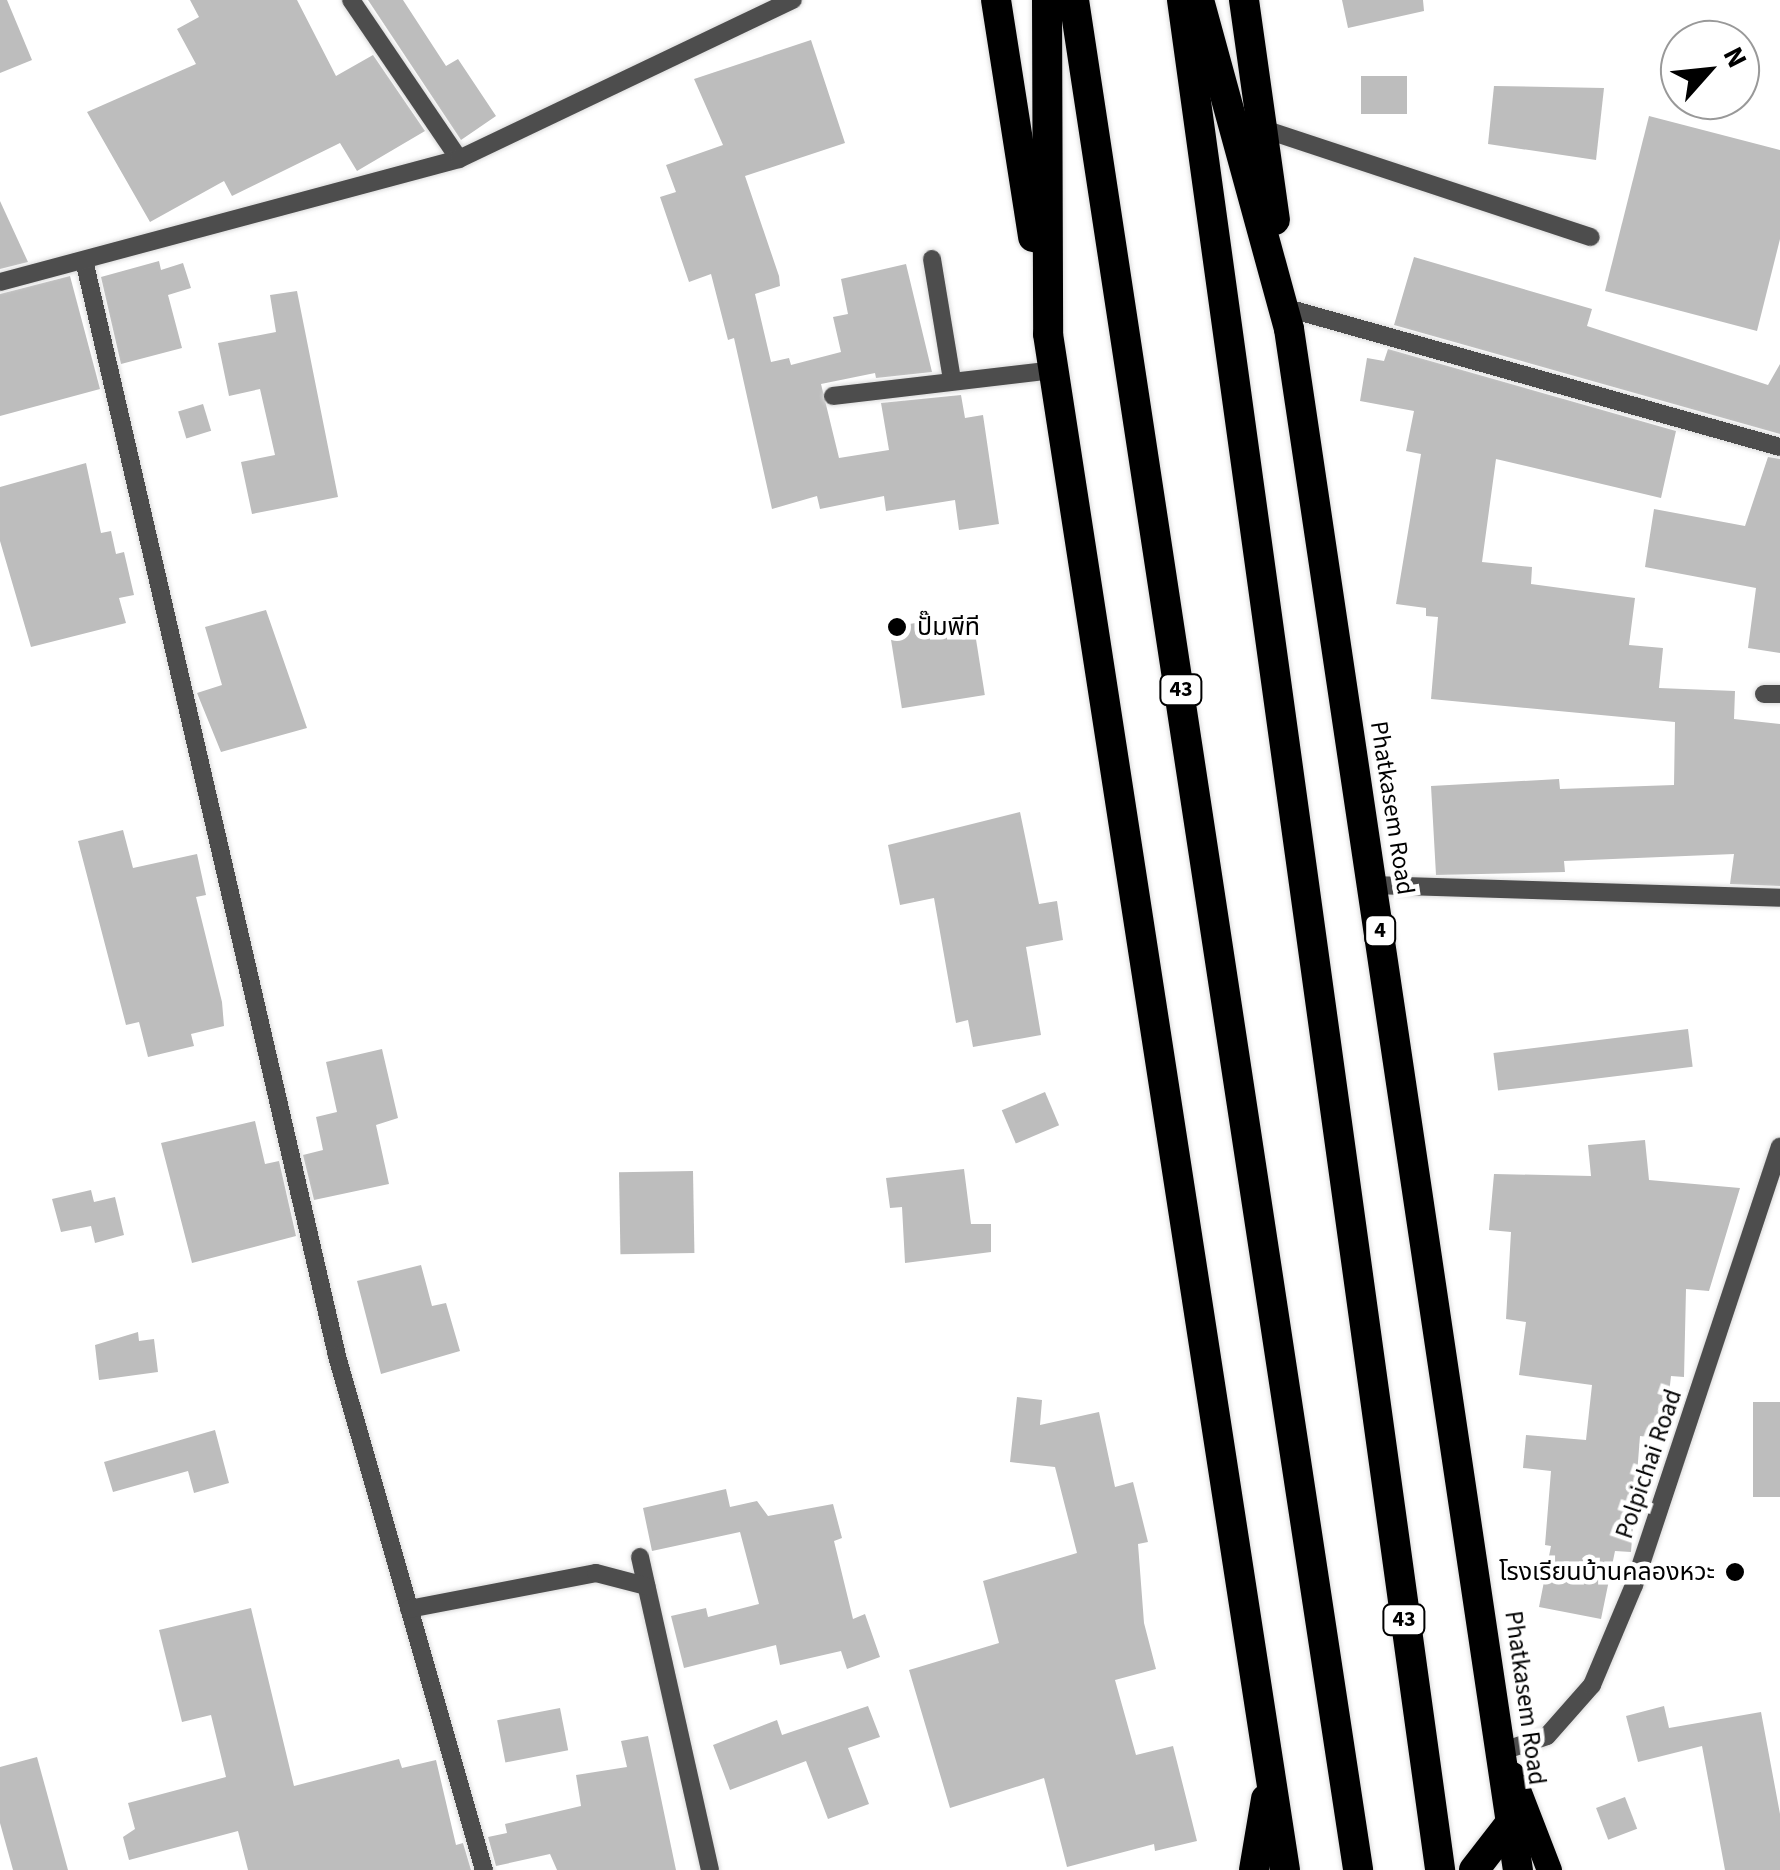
<!DOCTYPE html>
<html>
<head>
<meta charset="utf-8">
<style>
	body { margin:0 }
	#map { position:relative; width:1780px; height:1870px; overflow:hidden; background:#fff; font-family:"Source Sans 3","Noto Sans Thai",sans-serif }
	div>[style] { position:absolute }
	.building>* { inset:0; background:#bdbdbd; transform-origin:0 0 }
	.roads { filter:drop-shadow(0 0 2px #dbdbdb) drop-shadow(0 0 2px #dbdbdb) }
	.minor>* { height:18px; margin:-9px; padding:0 9px; transform-origin:9px; border-radius:9px; background:#4d4d4d }
	.major>* { height:25px; margin:-12.5px; padding:0 12.5px; transform-origin:12.5px; border-radius:12.5px; background:#000 }
	.highway>* { height:30px; margin:-15px; padding:0 15px; transform-origin:15px; border-radius:15px; background:#000 }
	.dots>* { width:28px; height:28px; translate:-50% -50%; box-sizing:border-box; border:5px solid #fff; border-radius:50% }
	span { translate:-50% -50%; white-space:nowrap; text-align:center; line-height:1.15; -webkit-text-stroke:9px #fff; paint-order:stroke }
	.shield-label span { padding:2px 8px; background:#fff; border:2px solid; border-radius:8px; -webkit-text-stroke-width:0 }
	.shield-label { font-size:22px; color:#000; font-weight:700 }
	.poi-label { font-size:25px; color:#000 }
	.left { translate:0 -50%; text-align:left }
	.right { translate:-100% -50%; text-align:right }
	.street-label { font-size:25px; color:#000 }
	.north { position:absolute; left:1660px; top:20px; width:100px; height:100px; box-sizing:border-box; background:#fff; border:2px solid #999; border-radius:50%; rotate:63deg; font-size:28px; font-weight:700; line-height:40px; text-align:center; color:#000 }
	.north::after { content:''; display:block; margin:auto; width:35px; height:45px; background:#000; clip-path:polygon(50% 0,100% 100%,50% 72%,0 100%) }
</style>
</head>
<body>
<div id="map">
	<div class="building">
		<i style="clip-path:polygon(0 0,7px 0,32px 60px,0 73px)"></i>
		<i style="clip-path:polygon(190px 0,297px 0,336px 76px,373px 55px,425px 131px,357px 171px,340px 143px,232px 196px,224px 181px,150px 222px,87px 112px,196px 64px,177px 29px,199px 17px)"></i>
		<i style="clip-path:polygon(368px 0,403px 0,446px 66px,458px 59px,496px 116px,461px 140px)"></i>
		<i style="clip-path:polygon(1342px 0,1423px 0,1424px 11px,1348px 28px)"></i>
		<i style="clip-path:polygon(811px 40px,845px 143px,745px 176px,779px 276px,780px 286px,755px 294px,771px 362px,789px 358px,791px 365px,841px 352px,833px 317px,848px 314px,841px 279px,906px 264px,932px 372px,876px 378px,875px 373px,821px 384px,839px 458px,889px 450px,881px 403px,961px 395px,965px 418px,983px 415px,999px 524px,959px 530px,955px 500px,886px 511px,884px 496px,820px 509px,817px 496px,772px 509px,734px 338px,728px 340px,711px 274px,689px 282px,660px 197px,676px 192px,666px 165px,723px 145px,694px 79px)"></i>
		<i style="left:1361px;top:76px;width:46px;height:38px"></i>
		<i style="clip-path:polygon(1494px 86px,1604px 88px,1596px 160px,1488px 144px)"></i>
		<i style="clip-path:polygon(1649px 116px,1780px 150px,1780px 239px,1757px 331px,1605px 291px)"></i>
		<i style="clip-path:polygon(0 201px,28px 262px,0 269px)"></i>
		<i style="clip-path:polygon(1414px 257px,1592px 309px,1587px 326px,1768px 385px,1780px 364px,1780px 434px,1394px 325px)"></i>
		<i style="clip-path:polygon(159px 261px,161px 270px,183px 263px,191px 288px,168px 295px,182px 348px,121px 364px,101px 277px)"></i>
		<i style="clip-path:polygon(70px 276px,100px 389px,0 416px,0 294px)"></i>
		<i style="clip-path:polygon(297px 291px,338px 497px,252px 514px,241px 462px,275px 455px,260px 389px,229px 396px,218px 343px,276px 332px,270px 295px)"></i>
		<i style="clip-path:polygon(1388px 349px,1676px 431px,1661px 498px,1496px 459px,1482px 562px,1532px 567px,1531px 584px,1635px 598px,1629px 645px,1663px 648px,1659px 688px,1735px 691px,1734px 719px,1780px 724px,1780px 886px,1730px 884px,1734px 854px,1564px 861px,1565px 872px,1436px 875px,1431px 786px,1559px 779px,1560px 789px,1674px 785px,1675px 722px,1431px 699px,1438px 617px,1426px 616px,1426px 608px,1396px 604px,1421px 454px,1406px 451px,1414px 411px,1360px 401px,1367px 358px,1384px 361px)"></i>
		<i style="left:203px;top:404px;width:28px;height:26px;rotate:73deg"></i>
		<i style="clip-path:polygon(1768px 457px,1780px 459px,1780px 653px,1748px 648px,1756px 588px,1645px 567px,1654px 509px,1745px 526px)"></i>
		<i style="clip-path:polygon(86px 463px,101px 533px,111px 531px,116px 554px,124px 552px,134px 595px,119px 598px,126px 623px,31px 647px,0 541px,0 487px)"></i>
		<i style="clip-path:polygon(266px 610px,307px 728px,221px 752px,197px 693px,222px 685px,205px 627px)"></i>
		<i style="left:972px;top:614px;width:82px;height:84px;rotate:81deg"></i>
		<i style="clip-path:polygon(1020px 812px,1039px 904px,1057px 901px,1063px 940px,1026px 947px,1041px 1035px,973px 1047px,968px 1020px,956px 1023px,934px 898px,900px 905px,888px 845px)"></i>
		<i style="clip-path:polygon(123px 830px,133px 868px,197px 854px,206px 895px,196px 897px,222px 1002px,224px 1026px,191px 1034px,194px 1046px,148px 1057px,139px 1022px,126px 1025px,78px 841px)"></i>
		<i style="left:1688px;top:1029px;width:38px;height:196px;rotate:83deg"></i>
		<i style="clip-path:polygon(382px 1049px,398px 1118px,376px 1125px,389px 1184px,314px 1200px,303px 1155px,323px 1150px,316px 1117px,337px 1112px,326px 1062px)"></i>
		<i style="left:1045px;top:1092px;width:36px;height:47px;rotate:67deg"></i>
		<i style="clip-path:polygon(255px 1121px,265px 1164px,279px 1161px,296px 1236px,192px 1263px,161px 1143px)"></i>
		<i style="clip-path:polygon(1645px 1140px,1649px 1180px,1740px 1188px,1709px 1291px,1686px 1289px,1684px 1377px,1671px 1376px,1664px 1439px,1640px 1436px,1631px 1552px,1615px 1551px,1601px 1619px,1539px 1607px,1551px 1546px,1545px 1545px,1551px 1471px,1523px 1468px,1526px 1435px,1586px 1440px,1592px 1385px,1519px 1375px,1526px 1322px,1506px 1319px,1511px 1232px,1489px 1230px,1494px 1174px,1591px 1176px,1588px 1145px)"></i>
		<i style="clip-path:polygon(964px 1169px,971px 1224px,991px 1224px,991px 1252px,905px 1263px,902px 1207px,890px 1208px,886px 1178px)"></i>
		<i style="left:693px;top:1171px;width:82px;height:74px;rotate:89deg"></i>
		<i style="clip-path:polygon(91px 1190px,94px 1202px,115px 1197px,124px 1235px,95px 1243px,91px 1226px,61px 1232px,52px 1199px)"></i>
		<i style="clip-path:polygon(421px 1265px,432px 1306px,446px 1303px,460px 1351px,381px 1374px,357px 1281px)"></i>
		<i style="clip-path:polygon(138px 1332px,139px 1341px,154px 1339px,158px 1372px,99px 1380px,95px 1345px)"></i>
		<i style="clip-path:polygon(1017px 1397px,1042px 1400px,1040px 1425px,1099px 1412px,1115px 1487px,1133px 1482px,1148px 1542px,1138px 1544px,1144px 1623px,1156px 1669px,1115px 1680px,1136px 1755px,1173px 1746px,1197px 1841px,1155px 1851px,1154px 1844px,1067px 1867px,1044px 1778px,950px 1808px,909px 1670px,999px 1643px,983px 1581px,1077px 1553px,1055px 1467px,1010px 1462px)"></i>
		<i style="left:1753px;top:1402px;width:27px;height:95px"></i>
		<i style="clip-path:polygon(215px 1430px,229px 1483px,194px 1493px,188px 1471px,113px 1492px,104px 1462px)"></i>
		<i style="clip-path:polygon(726px 1489px,730px 1507px,757px 1501px,768px 1516px,833px 1504px,842px 1538px,834px 1541px,853px 1619px,865px 1614px,880px 1657px,847px 1669px,841px 1651px,780px 1665px,776px 1645px,684px 1668px,671px 1616px,706px 1608px,708px 1617px,759px 1604px,740px 1532px,652px 1551px,643px 1508px)"></i>
		<i style="clip-path:polygon(251px 1608px,294px 1786px,399px 1759px,402px 1768px,436px 1760px,456px 1845px,463px 1843px,471px 1870px,248px 1870px,238px 1831px,129px 1860px,123px 1837px,135px 1829px,128px 1803px,226px 1777px,211px 1715px,182px 1722px,159px 1630px)"></i>
		<i style="clip-path:polygon(868px 1706px,880px 1737px,848px 1748px,869px 1804px,828px 1819px,806px 1761px,730px 1790px,713px 1745px,777px 1720px,782px 1735px)"></i>
		<i style="clip-path:polygon(1664px 1706px,1669px 1728px,1761px 1712px,1780px 1814px,1780px 1870px,1725px 1870px,1702px 1746px,1638px 1762px,1626px 1716px)"></i>
		<i style="left:560px;top:1708px;width:43px;height:64px;rotate:79deg"></i>
		<i style="clip-path:polygon(648px 1736px,676px 1870px,557px 1870px,550px 1854px,496px 1866px,488px 1837px,507px 1833px,505px 1824px,581px 1806px,576px 1775px,627px 1767px,621px 1741px)"></i>
		<i style="clip-path:polygon(37px 1757px,68px 1870px,13px 1870px,0 1823px,0 1767px)"></i>
		<i style="left:1625px;top:1797px;width:34px;height:31px;rotate:69deg"></i>
	</div>
	<div class="roads">
		<div class="minor">
			<i style="left:351px;top:0;width:192px;rotate:55.8deg"></i>
			<i style="left:1264px;top:129px;width:344px;rotate:18.3deg"></i>
			<i style="left:932px;top:259px;width:123px;rotate:80.6deg"></i>
			<i style="left:84px;top:260px;width:1125px;rotate:77deg"></i>
			<i style="left:337px;top:1356px;width:535px;rotate:74.04deg"></i>
			<i style="left:0;top:282px;width:475px;rotate:-15deg"></i>
			<i style="left:459px;top:159px;width:370px;rotate:-25.5deg"></i>
			<i style="left:1287px;top:308px;width:512px;rotate:15.75deg"></i>
			<i style="left:833px;top:396px;width:223px;rotate:-6.7deg"></i>
			<i style="left:1764px;top:694px;width:16px"></i>
			<i style="left:1373px;top:885px;width:407px;rotate:1.8deg"></i>
			<i style="left:640px;top:1557px;width:321px;rotate:77.4deg"></i>
			<i style="left:409px;top:1609px;width:190px;rotate:-10.9deg"></i>
			<i style="left:596px;top:1573px;width:52px;rotate:14.6deg"></i>
			<i style="left:1503px;top:1751px;width:46px;rotate:-18.8deg"></i>
			<i style="left:1547px;top:1736px;width:68px;rotate:-48.6deg"></i>
			<i style="left:1592px;top:1685px;width:108px;rotate:-67.2deg"></i>
			<i style="left:1634px;top:1585px;width:462px;rotate:-71.6deg"></i>
		</div>
		<div class="major">
			<i style="left:1512px;top:1774px;width:103px;rotate:68.9deg"></i>
		</div>
		<div class="highway">
			<i style="left:996px;top:0;width:240px;rotate:81.1deg"></i>
			<i style="left:1047px;top:0;width:334px;rotate:89.8deg"></i>
			<i style="left:1048px;top:334px;width:1554px;rotate:81.23deg"></i>
			<i style="left:1074px;top:0;width:1891px;rotate:81.36deg"></i>
			<i style="left:1182px;top:0;width:1888px;rotate:82.14deg"></i>
			<i style="left:1199px;top:0;width:341px;rotate:74.7deg"></i>
			<i style="left:1289px;top:329px;width:1558px;rotate:81.55deg"></i>
			<i style="left:1244px;top:0;width:222px;rotate:82deg"></i>
			<i style="left:1254px;top:1870px;width:72px;rotate:-80.4deg"></i>
			<i style="left:1474px;top:1870px;width:62px;rotate:-52.2deg"></i>
		</div>
	</div>
	<div class="dots">
		<i style="left:897px;top:627px;background:#000"></i>
		<i style="left:1735px;top:1572px;background:#000"></i>
	</div>
	<div class="shield-label">
		<span style="left:1181px;top:690px">43</span>
		<span style="left:1380px;top:931px">4</span>
		<span style="left:1404px;top:1620px">43</span>
	</div>
	<div class="poi-label">
		<span class="left" style="left:917px;top:627px">ปั๊มพีที</span>
		<span class="right" style="left:1715px;top:1572px">โรงเรียนบ้านคลองหวะ</span>
	</div>
	<div class="street-label">
		<span style="left:1392px;top:808px;rotate:81deg">Phatkasem Road</span>
		<span style="left:1649px;top:1464px;rotate:-71deg">Polpichai Road</span>
		<span style="left:1525px;top:1698px;rotate:82deg">Phatkasem Road</span>
	</div>
	<div class="north">N</div>
</div>
</body>
</html>
